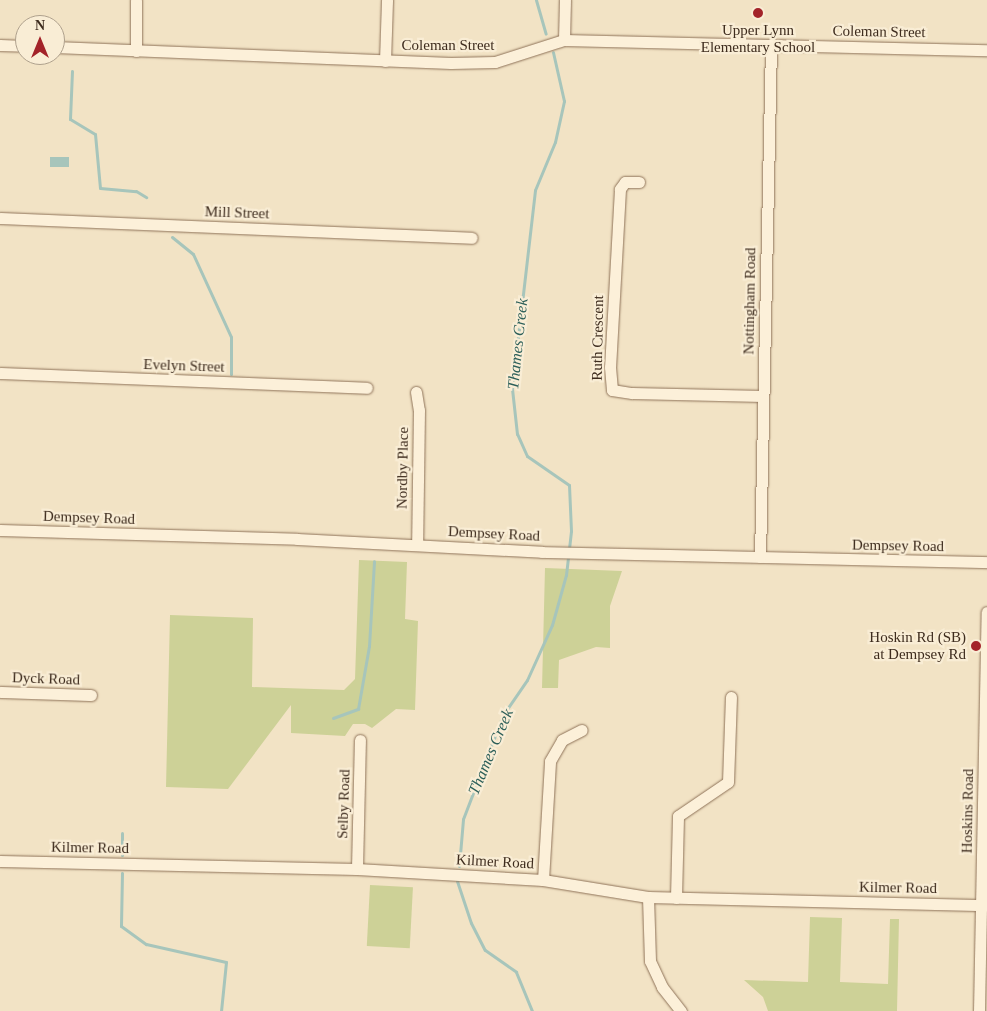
<!DOCTYPE html>
<html>
<head>
<meta charset="utf-8">
<style>
	body { margin:0 }
	#map { position:relative; width:987px; height:1011px; overflow:hidden; background:#f2e3c5; font-family:Georgia,serif }
	div>[style] { position:absolute }
	.green>* { inset:0; background:#cdd197; transform-origin:0 0 }
	.water>* { inset:0; background:#a7c5bb; transform-origin:0 0 }
	.stream>* { height:3px; margin:-1.5px; padding:0 1.5px; transform-origin:1.5px; border-radius:1.5px; background:#a7c5bb }
	.roads { filter:drop-shadow(0 0 1px #8f7359) drop-shadow(0 0 1px #8f7359) }
	.minor>* { height:11px; margin:-5.5px; padding:0 5.5px; transform-origin:5.5px; border-radius:5.5px; background:#fcf0d9 }
	.dots>* { width:14px; height:14px; translate:-50% -50%; box-sizing:border-box; border:2px solid #f9edd5; border-radius:50% }
	span { translate:-50% -50%; white-space:nowrap; text-align:center; line-height:1.15; -webkit-text-stroke:4.5px #f9edd5; paint-order:stroke }
	.poi-label { font-size:15px; color:#3e2c1e }
	.right { translate:-100% -50%; text-align:right }
	.street-label { font-size:15px; color:#3e2c1e }
	.water-label { font-size:16px; color:#2c5f59; font-style:italic }
	.north { position:absolute; left:15px; top:15px; width:50px; height:50px; box-sizing:border-box; background:#f9edd5; border:1px solid #aea08c; border-radius:50%; rotate:0deg; font-size:14px; font-weight:700; line-height:20px; text-align:center; color:#3e2c1e }
	.north::after { content:''; display:block; margin:auto; width:18px; height:22px; background:#a32329; clip-path:polygon(50% 0,100% 100%,50% 72%,0 100%) }
</style>
</head>
<body>
<div id="map">
	<div class="green">
		<i style="clip-path:polygon(359px 560px,407px 562px,405px 619px,418px 621px,415px 710px,396px 709px,372px 728px,365px 724px,353px 724px,345px 736px,291px 733px,291px 705px,228px 789px,166px 787px,170px 615px,253px 618px,252px 687px,344px 690px,355px 679px)"></i>
		<i style="clip-path:polygon(545px 568px,622px 571px,610px 606px,610px 648px,596px 647px,559px 660px,558px 688px,542px 688px)"></i>
		<i style="left:370px;top:885px;width:43px;height:61px;rotate:3deg"></i>
		<i style="clip-path:polygon(810px 917px,842px 918px,840px 982px,888px 984px,890px 919px,899px 919px,897px 1011px,768px 1011px,763px 997px,744px 980px,808px 982px)"></i>
	</div>
	<div class="water">
		<i style="left:50px;top:157px;width:19px;height:10px"></i>
	</div>
	<div class="stream">
		<i style="left:536px;top:0;width:35px;rotate:74deg"></i>
		<i style="left:72px;top:71px;width:48px;rotate:92.4deg"></i>
		<i style="left:70px;top:119px;width:29px;rotate:31deg"></i>
		<i style="left:95px;top:134px;width:54px;rotate:84.7deg"></i>
		<i style="left:100px;top:188px;width:36px;rotate:5deg"></i>
		<i style="left:136px;top:191px;width:12px;rotate:31deg"></i>
		<i style="left:172px;top:237px;width:27px;rotate:39deg"></i>
		<i style="left:193px;top:254px;width:91px;rotate:65.4deg"></i>
		<i style="left:231px;top:337px;width:37px;rotate:90deg"></i>
		<i style="left:333px;top:718px;width:27px;rotate:-20deg"></i>
		<i style="left:358px;top:709px;width:64px;rotate:-80.1deg"></i>
		<i style="left:369px;top:646px;width:85px;rotate:-86.6deg"></i>
		<i style="left:122px;top:855px;width:22px;rotate:-90deg"></i>
		<i style="left:459px;top:866px;width:47px;rotate:-85.1deg"></i>
		<i style="left:463px;top:819px;width:111px;rotate:-69deg"></i>
		<i style="left:503px;top:715px;width:42px;rotate:-55.6deg"></i>
		<i style="left:527px;top:680px;width:60px;rotate:-65.6deg"></i>
		<i style="left:552px;top:625px;width:52px;rotate:-74.4deg"></i>
		<i style="left:566px;top:575px;width:44px;rotate:-83.5deg"></i>
		<i style="left:571px;top:531px;width:46px;rotate:-92.5deg"></i>
		<i style="left:569px;top:485px;width:51px;rotate:-145.4deg"></i>
		<i style="left:527px;top:456px;width:24px;rotate:-114deg"></i>
		<i style="left:517px;top:434px;width:45px;rotate:-96.3deg"></i>
		<i style="left:512px;top:389px;width:200px;rotate:-83.4deg"></i>
		<i style="left:535px;top:190px;width:52px;rotate:-67.4deg"></i>
		<i style="left:555px;top:142px;width:42px;rotate:-77.6deg"></i>
		<i style="left:564px;top:101px;width:50px;rotate:-102.7deg"></i>
		<i style="left:122px;top:873px;width:53px;rotate:91.1deg"></i>
		<i style="left:121px;top:926px;width:31px;rotate:36deg"></i>
		<i style="left:146px;top:944px;width:82px;rotate:12.7deg"></i>
		<i style="left:226px;top:962px;width:49px;rotate:95.8deg"></i>
		<i style="left:457px;top:881px;width:44px;rotate:71.6deg"></i>
		<i style="left:471px;top:923px;width:30px;rotate:63deg"></i>
		<i style="left:485px;top:950px;width:38px;rotate:35deg"></i>
		<i style="left:516px;top:972px;width:42px;rotate:67.7deg"></i>
	</div>
	<div class="roads">
		<div class="minor">
			<i style="left:136px;top:0;width:51px;rotate:90deg"></i>
			<i style="left:564px;top:40px;width:40px;rotate:-88.6deg"></i>
			<i style="left:0;top:45px;width:25px;rotate:2deg"></i>
			<i style="left:55px;top:47px;width:396px;rotate:2.3deg"></i>
			<i style="left:451px;top:63px;width:44px;rotate:-1.3deg"></i>
			<i style="left:495px;top:62px;width:72px;rotate:-17.7deg"></i>
			<i style="left:564px;top:40px;width:423px;rotate:1.4deg"></i>
			<i style="left:385px;top:61px;width:61px;rotate:-88.1deg"></i>
			<i style="left:639px;top:182px;width:14px;rotate:180deg"></i>
			<i style="left:625px;top:182px;width:9px;rotate:126deg"></i>
			<i style="left:620px;top:189px;width:178px;rotate:93.2deg"></i>
			<i style="left:610px;top:367px;width:23px;rotate:85deg"></i>
			<i style="left:612px;top:390px;width:20px;rotate:9deg"></i>
			<i style="left:632px;top:393px;width:131px;rotate:1.3deg"></i>
			<i style="left:0;top:218px;width:472px;rotate:2.4deg"></i>
			<i style="left:0;top:373px;width:367px;rotate:2.3deg"></i>
			<i style="left:416px;top:392px;width:18px;rotate:81deg"></i>
			<i style="left:419px;top:410px;width:135px;rotate:90.8deg"></i>
			<i style="left:0;top:530px;width:297px;rotate:1.7deg"></i>
			<i style="left:297px;top:539px;width:245px;rotate:3deg"></i>
			<i style="left:542px;top:552px;width:445px;rotate:1.3deg"></i>
			<i style="left:760px;top:557px;width:512px;rotate:-88.77deg"></i>
			<i style="left:0;top:692px;width:91px;rotate:1.9deg"></i>
			<i style="left:0;top:861px;width:357px;rotate:1.3deg"></i>
			<i style="left:357px;top:869px;width:186px;rotate:3.4deg"></i>
			<i style="left:543px;top:880px;width:106px;rotate:9.2deg"></i>
			<i style="left:648px;top:897px;width:339px;rotate:1.4deg"></i>
			<i style="left:357px;top:869px;width:129px;rotate:-88.7deg"></i>
			<i style="left:543px;top:880px;width:119px;rotate:-86.6deg"></i>
			<i style="left:550px;top:761px;width:24px;rotate:-60deg"></i>
			<i style="left:562px;top:740px;width:22px;rotate:-27deg"></i>
			<i style="left:648px;top:897px;width:64px;rotate:88.2deg"></i>
			<i style="left:650px;top:961px;width:29px;rotate:65deg"></i>
			<i style="left:662px;top:987px;width:31px;rotate:52deg"></i>
			<i style="left:676px;top:898px;width:82px;rotate:-88.6deg"></i>
			<i style="left:678px;top:816px;width:60px;rotate:-34.2deg"></i>
			<i style="left:728px;top:782px;width:85px;rotate:-88deg"></i>
			<i style="left:979px;top:1011px;width:399px;rotate:-88.9deg"></i>
		</div>
	</div>
	<div class="dots">
		<i style="left:758px;top:13px;background:#a32329"></i>
		<i style="left:976px;top:646px;background:#a32329"></i>
	</div>
	<div class="poi-label">
		<span style="left:758px;top:39px">Upper Lynn<br>Elementary School</span>
		<span class="right" style="left:966px;top:646px">Hoskin Rd (SB)<br>at Dempsey Rd</span>
	</div>
	<div class="street-label">
		<span style="left:879px;top:32px;rotate:1deg">Coleman Street</span>
		<span style="left:448px;top:46px">Coleman Street</span>
		<span style="left:237px;top:213px;rotate:2deg">Mill Street</span>
		<span style="left:750px;top:301px;rotate:-89deg">Nottingham Road</span>
		<span style="left:598px;top:338px;rotate:-89deg">Ruth Crescent</span>
		<span style="left:184px;top:366px;rotate:2deg">Evelyn Street</span>
		<span style="left:403px;top:468px;rotate:-89deg">Nordby Place</span>
		<span style="left:89px;top:518px;rotate:2deg">Dempsey Road</span>
		<span style="left:494px;top:534px;rotate:3deg">Dempsey Road</span>
		<span style="left:898px;top:546px;rotate:1deg">Dempsey Road</span>
		<span style="left:46px;top:679px;rotate:2deg">Dyck Road</span>
		<span style="left:344px;top:804px;rotate:-88deg">Selby Road</span>
		<span style="left:968px;top:811px;rotate:-89deg">Hoskins Road</span>
		<span style="left:90px;top:848px;rotate:1deg">Kilmer Road</span>
		<span style="left:495px;top:862px;rotate:3deg">Kilmer Road</span>
		<span style="left:898px;top:888px;rotate:1deg">Kilmer Road</span>
	</div>
	<div class="water-label">
		<span style="left:518px;top:344px;rotate:-84deg">Thames Creek</span>
		<span style="left:491px;top:752px;rotate:-67deg">Thames Creek</span>
	</div>
	<div class="north">N</div>
</div>
</body>
</html>
